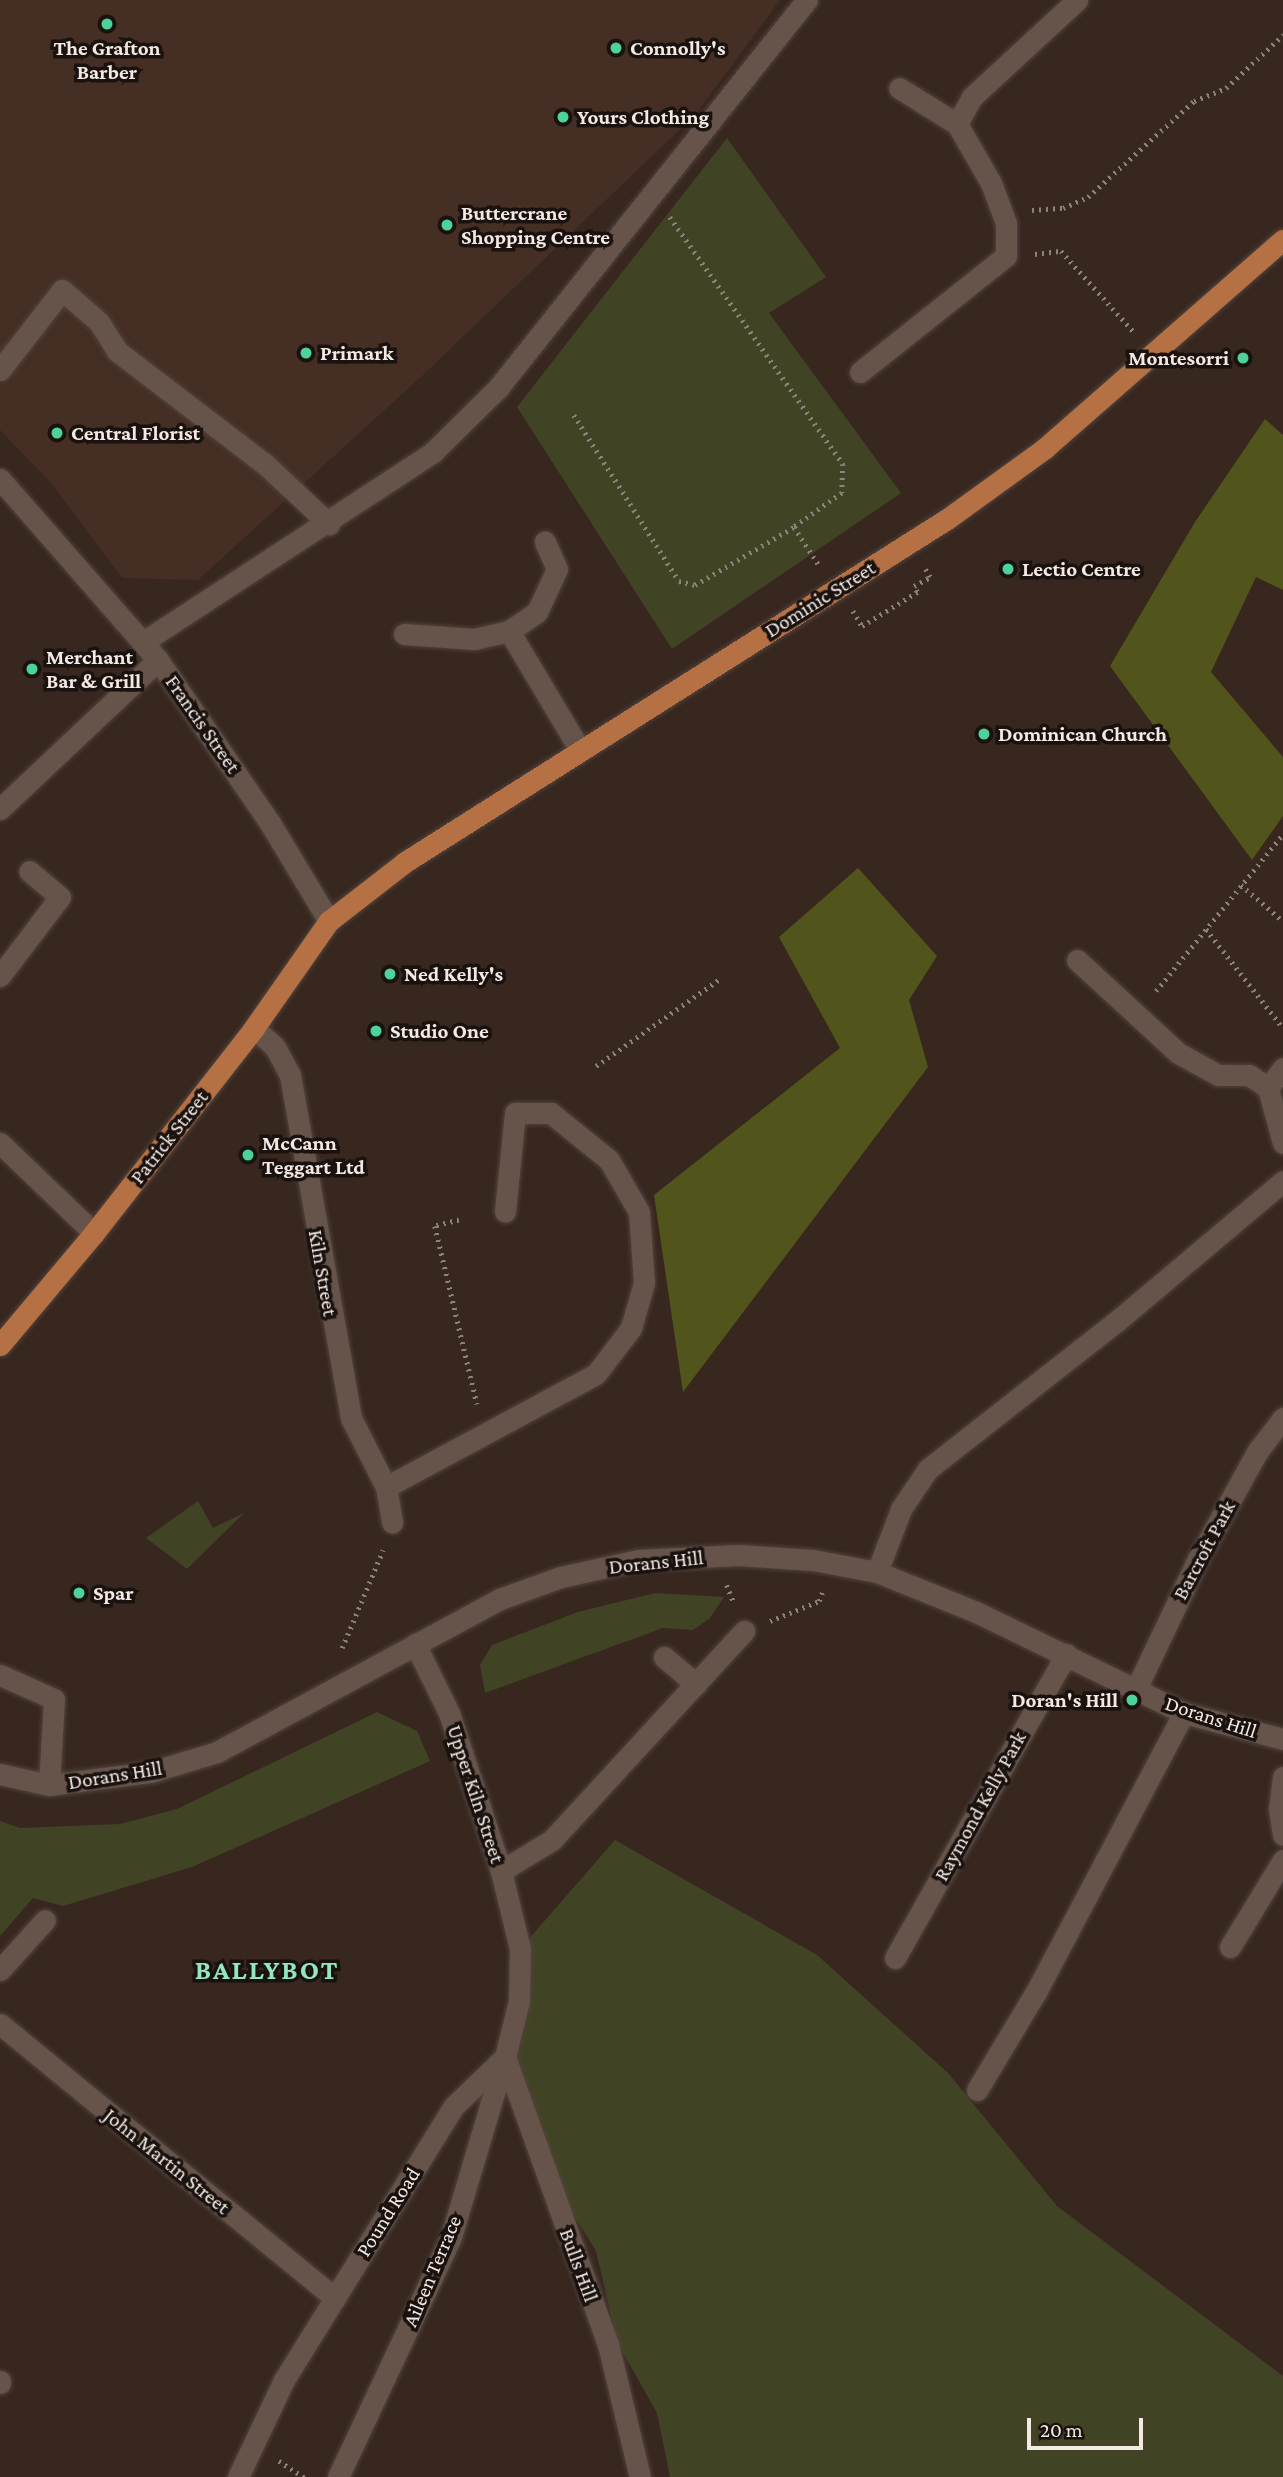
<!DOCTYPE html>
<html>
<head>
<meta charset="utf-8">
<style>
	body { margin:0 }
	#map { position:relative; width:1283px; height:2477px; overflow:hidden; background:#37271f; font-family:"Crimson Pro",serif }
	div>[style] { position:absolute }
	.built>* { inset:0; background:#452e23 }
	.green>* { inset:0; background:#414424 }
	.forest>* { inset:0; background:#52551b }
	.path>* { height:4.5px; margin-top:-2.25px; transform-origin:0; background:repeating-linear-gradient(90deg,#8f827b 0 2px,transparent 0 7px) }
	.roads { filter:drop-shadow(0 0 2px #51433d) drop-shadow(0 0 2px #51433d) }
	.minor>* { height:21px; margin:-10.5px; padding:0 10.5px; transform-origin:10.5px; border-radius:10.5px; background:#66544b }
	.major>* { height:21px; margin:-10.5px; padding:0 10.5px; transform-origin:10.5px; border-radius:10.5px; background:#b57144 }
	.dots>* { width:19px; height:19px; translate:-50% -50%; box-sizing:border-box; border:4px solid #19120e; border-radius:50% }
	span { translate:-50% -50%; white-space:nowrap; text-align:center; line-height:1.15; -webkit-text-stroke:7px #19120e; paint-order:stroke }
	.poi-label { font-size:21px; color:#f4e9e4; font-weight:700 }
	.left { translate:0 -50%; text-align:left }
	.right { translate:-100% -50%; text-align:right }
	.street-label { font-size:21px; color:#f4e9e4 }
	.district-label { font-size:28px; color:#93e6bd; font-weight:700; letter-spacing:2px }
	.scale { position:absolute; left:1027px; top:2418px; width:116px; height:32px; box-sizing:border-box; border:4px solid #f4e9e4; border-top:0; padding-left:9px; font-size:21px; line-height:24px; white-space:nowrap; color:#f4e9e4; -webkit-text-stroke:5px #19120e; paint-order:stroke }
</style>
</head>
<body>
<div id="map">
	<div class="built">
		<i style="clip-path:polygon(0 0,780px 0,697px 113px,423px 375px,198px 580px,122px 578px,51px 483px,0 430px)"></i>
	</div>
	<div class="green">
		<i style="clip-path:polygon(727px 138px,826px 277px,769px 313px,901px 493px,672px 649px,517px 407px)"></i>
		<i style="clip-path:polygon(198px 1501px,213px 1528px,244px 1513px,187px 1569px,146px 1538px)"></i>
		<i style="clip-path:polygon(655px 1593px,724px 1597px,710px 1618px,693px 1630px,663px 1628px,485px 1693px,480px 1665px,492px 1645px,578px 1612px)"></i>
		<i style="clip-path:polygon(377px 1712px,417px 1731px,430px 1761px,192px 1867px,63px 1906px,33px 1898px,0 1936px,0 1821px,20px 1828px,120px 1824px,177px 1809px)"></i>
		<i style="clip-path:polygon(615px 1840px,817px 1955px,948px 2073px,1057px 2206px,1283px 2376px,1283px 2477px,670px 2477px,657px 2413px,617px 2342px,596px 2251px,543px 2166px,505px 2057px,520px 1949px)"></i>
	</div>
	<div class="forest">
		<i style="clip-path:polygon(1265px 419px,1283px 435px,1283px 590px,1256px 577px,1211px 672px,1283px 757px,1283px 816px,1252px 860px,1110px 666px,1195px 522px)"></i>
		<i style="clip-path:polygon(858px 868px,937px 956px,909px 1000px,928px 1067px,683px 1392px,654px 1195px,840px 1048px,779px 937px)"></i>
	</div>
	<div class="path">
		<i style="left:1032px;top:210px;width:31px;rotate:-4deg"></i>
		<i style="left:1063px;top:208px;width:27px;rotate:-24deg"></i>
		<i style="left:1088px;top:197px;width:143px;rotate:-42.2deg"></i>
		<i style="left:1194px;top:101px;width:35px;rotate:-22deg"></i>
		<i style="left:1226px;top:88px;width:78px;rotate:-42.9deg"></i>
		<i style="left:670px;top:217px;width:302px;rotate:55deg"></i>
		<i style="left:843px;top:464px;width:29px;rotate:92deg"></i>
		<i style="left:842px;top:493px;width:59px;rotate:144.7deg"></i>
		<i style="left:794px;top:527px;width:45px;rotate:56.7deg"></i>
		<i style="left:1035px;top:254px;width:26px;rotate:-7deg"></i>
		<i style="left:1061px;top:251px;width:109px;rotate:48deg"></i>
		<i style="left:574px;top:415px;width:196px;rotate:57.7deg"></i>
		<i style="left:679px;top:581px;width:16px;rotate:14deg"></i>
		<i style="left:695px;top:585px;width:115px;rotate:-30.4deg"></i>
		<i style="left:853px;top:611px;width:17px;rotate:59deg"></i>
		<i style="left:862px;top:626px;width:65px;rotate:-31.7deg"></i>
		<i style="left:917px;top:592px;width:7px;rotate:-117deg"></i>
		<i style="left:914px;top:586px;width:18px;rotate:-29deg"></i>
		<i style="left:930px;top:577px;width:9px;rotate:-122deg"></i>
		<i style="left:1241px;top:885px;width:55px;rotate:40.6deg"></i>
		<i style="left:1206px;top:929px;width:125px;rotate:52.1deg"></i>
		<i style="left:1156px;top:991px;width:202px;rotate:-51deg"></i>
		<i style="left:596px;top:1066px;width:151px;rotate:-35.1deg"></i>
		<i style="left:459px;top:1220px;width:25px;rotate:166deg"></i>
		<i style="left:435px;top:1226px;width:183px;rotate:76.7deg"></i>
		<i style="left:727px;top:1585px;width:19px;rotate:69deg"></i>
		<i style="left:770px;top:1621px;width:53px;rotate:-22.2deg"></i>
		<i style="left:819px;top:1601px;width:9px;rotate:-69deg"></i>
		<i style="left:342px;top:1648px;width:106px;rotate:-67.3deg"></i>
		<i style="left:279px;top:2461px;width:30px;rotate:33deg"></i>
	</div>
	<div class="roads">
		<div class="minor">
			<i style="left:957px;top:124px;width:31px;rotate:-61deg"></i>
			<i style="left:972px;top:97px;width:143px;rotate:-42.7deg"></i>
			<i style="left:0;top:370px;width:101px;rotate:-52.2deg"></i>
			<i style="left:62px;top:290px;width:49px;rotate:40.9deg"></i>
			<i style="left:99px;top:322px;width:34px;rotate:58deg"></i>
			<i style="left:117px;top:351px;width:186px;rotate:37.4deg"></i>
			<i style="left:265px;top:464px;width:88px;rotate:43.2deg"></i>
			<i style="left:860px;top:372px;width:186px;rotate:-38.5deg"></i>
			<i style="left:1006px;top:256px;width:33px;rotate:-90deg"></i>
			<i style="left:1006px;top:223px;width:43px;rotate:-110.6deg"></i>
			<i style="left:991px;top:183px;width:68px;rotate:-120deg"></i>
			<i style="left:957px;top:124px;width:68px;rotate:-148.2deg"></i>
			<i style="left:0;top:479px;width:240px;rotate:48.9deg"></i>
			<i style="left:158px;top:660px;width:198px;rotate:55.5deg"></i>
			<i style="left:270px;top:823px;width:114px;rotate:59deg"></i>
			<i style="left:509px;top:631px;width:139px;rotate:59.2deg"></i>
			<i style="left:404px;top:634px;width:70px;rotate:4.1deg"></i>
			<i style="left:474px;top:639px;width:36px;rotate:-13deg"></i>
			<i style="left:509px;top:631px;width:34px;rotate:-34deg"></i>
			<i style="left:537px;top:612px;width:47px;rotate:-65.1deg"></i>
			<i style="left:557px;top:569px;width:30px;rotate:-114deg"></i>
			<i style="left:143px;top:642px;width:347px;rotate:-33.2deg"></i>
			<i style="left:433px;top:452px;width:91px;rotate:-44.6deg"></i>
			<i style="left:498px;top:388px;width:496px;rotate:-51.5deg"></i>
			<i style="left:0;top:809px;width:217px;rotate:-43.3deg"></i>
			<i style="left:1077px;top:960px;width:137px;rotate:42.6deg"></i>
			<i style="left:1178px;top:1053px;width:46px;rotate:28.8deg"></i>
			<i style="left:1218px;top:1075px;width:31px"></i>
			<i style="left:1249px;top:1075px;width:23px;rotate:34deg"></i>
			<i style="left:1268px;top:1088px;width:57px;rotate:74.7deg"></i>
			<i style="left:0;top:976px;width:99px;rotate:-52.8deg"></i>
			<i style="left:60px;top:897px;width:40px;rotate:-140deg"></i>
			<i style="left:254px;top:1028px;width:28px;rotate:42deg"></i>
			<i style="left:275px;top:1047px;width:32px;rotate:62deg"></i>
			<i style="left:290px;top:1075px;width:348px;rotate:79.9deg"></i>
			<i style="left:351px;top:1418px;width:77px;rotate:63.1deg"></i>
			<i style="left:386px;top:1487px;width:36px;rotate:80deg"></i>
			<i style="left:1268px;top:1088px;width:25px;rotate:-53deg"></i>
			<i style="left:0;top:1143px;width:130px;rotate:43.8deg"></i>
			<i style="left:386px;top:1487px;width:238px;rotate:-28.3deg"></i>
			<i style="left:596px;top:1374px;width:58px;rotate:-52.7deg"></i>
			<i style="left:631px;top:1328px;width:47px;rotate:-73.9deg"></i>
			<i style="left:644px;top:1283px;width:71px;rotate:-94deg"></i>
			<i style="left:639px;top:1212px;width:60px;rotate:-120deg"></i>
			<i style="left:609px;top:1160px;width:75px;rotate:-141deg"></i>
			<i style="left:551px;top:1113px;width:36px;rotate:180deg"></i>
			<i style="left:515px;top:1113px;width:99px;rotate:95.8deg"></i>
			<i style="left:877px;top:1572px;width:67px;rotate:-69.1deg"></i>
			<i style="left:901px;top:1509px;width:48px;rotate:-56deg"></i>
			<i style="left:928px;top:1469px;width:240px;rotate:-38.1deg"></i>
			<i style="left:1117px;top:1321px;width:217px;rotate:-40.1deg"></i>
			<i style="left:664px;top:1657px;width:42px;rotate:40.2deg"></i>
			<i style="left:0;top:1675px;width:59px;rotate:24deg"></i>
			<i style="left:54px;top:1699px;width:86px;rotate:93.3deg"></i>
			<i style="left:1136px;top:1689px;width:144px;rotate:-64.5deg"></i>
			<i style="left:1198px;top:1559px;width:122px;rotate:-61.1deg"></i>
			<i style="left:1257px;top:1452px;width:43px;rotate:-52.6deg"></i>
			<i style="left:0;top:1774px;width:50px;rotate:12.7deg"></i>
			<i style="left:49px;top:1785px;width:103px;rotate:-7.3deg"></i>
			<i style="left:151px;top:1772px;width:69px;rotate:-16.9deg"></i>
			<i style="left:217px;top:1752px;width:322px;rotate:-28.4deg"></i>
			<i style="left:500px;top:1599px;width:65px;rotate:-19.8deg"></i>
			<i style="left:561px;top:1577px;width:79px;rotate:-12.4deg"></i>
			<i style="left:638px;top:1560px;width:100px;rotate:-2.9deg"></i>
			<i style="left:738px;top:1555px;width:75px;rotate:3.8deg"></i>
			<i style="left:813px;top:1560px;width:65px;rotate:10.6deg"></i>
			<i style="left:877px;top:1572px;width:107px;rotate:22deg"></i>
			<i style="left:976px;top:1612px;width:231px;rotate:25.9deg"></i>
			<i style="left:1184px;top:1713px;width:102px;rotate:14.7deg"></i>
			<i style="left:1283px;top:1777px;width:32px;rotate:97deg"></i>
			<i style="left:1279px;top:1809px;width:26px;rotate:81deg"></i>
			<i style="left:501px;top:1871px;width:60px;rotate:-31.3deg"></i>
			<i style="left:552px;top:1840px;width:284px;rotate:-47.4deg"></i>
			<i style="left:1230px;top:1947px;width:102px;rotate:-58.7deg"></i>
			<i style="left:895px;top:1958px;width:349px;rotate:-60.6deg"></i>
			<i style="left:0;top:1970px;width:67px;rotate:-48deg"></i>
			<i style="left:0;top:2024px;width:433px;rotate:39.3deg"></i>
			<i style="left:505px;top:2057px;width:305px;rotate:70.3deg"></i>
			<i style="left:608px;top:2344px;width:137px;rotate:76.5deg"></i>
			<i style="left:977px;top:2090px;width:114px;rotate:-59deg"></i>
			<i style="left:1036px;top:1992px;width:316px;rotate:-62.1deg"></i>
			<i style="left:0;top:2381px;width:2px;rotate:90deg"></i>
			<i style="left:238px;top:2477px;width:107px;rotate:-64.6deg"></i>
			<i style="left:284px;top:2380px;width:322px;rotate:-58.2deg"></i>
			<i style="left:454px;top:2106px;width:71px;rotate:-43.9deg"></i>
			<i style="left:505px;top:2057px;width:58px;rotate:-76deg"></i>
			<i style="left:519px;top:2001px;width:52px;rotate:-88.9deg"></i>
			<i style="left:520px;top:1949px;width:80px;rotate:-103.7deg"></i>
			<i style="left:501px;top:1871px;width:166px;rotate:-108.2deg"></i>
			<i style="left:449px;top:1713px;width:77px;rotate:-116.2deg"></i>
			<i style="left:338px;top:2477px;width:265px;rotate:-64.8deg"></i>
			<i style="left:451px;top:2237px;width:186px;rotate:-73.4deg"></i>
		</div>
		<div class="major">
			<i style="left:0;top:1345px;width:146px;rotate:-50deg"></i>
			<i style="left:94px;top:1233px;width:260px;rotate:-52deg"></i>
			<i style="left:254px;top:1028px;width:131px;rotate:-55deg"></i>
			<i style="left:329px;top:921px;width:96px;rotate:-37.8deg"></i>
			<i style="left:405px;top:862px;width:641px;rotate:-32.33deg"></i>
			<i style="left:947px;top:519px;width:121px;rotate:-35.9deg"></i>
			<i style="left:1045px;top:448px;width:316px;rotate:-41.2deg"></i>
		</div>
	</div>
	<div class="dots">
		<i style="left:107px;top:24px;background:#4dd39a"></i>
		<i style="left:616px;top:48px;background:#4dd39a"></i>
		<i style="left:563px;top:117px;background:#4dd39a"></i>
		<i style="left:447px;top:225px;background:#4dd39a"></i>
		<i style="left:306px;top:353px;background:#4dd39a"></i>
		<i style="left:1243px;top:358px;background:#4dd39a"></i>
		<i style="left:57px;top:433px;background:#4dd39a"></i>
		<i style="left:1008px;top:569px;background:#4dd39a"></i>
		<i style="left:32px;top:669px;background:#4dd39a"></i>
		<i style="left:984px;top:734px;background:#4dd39a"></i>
		<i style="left:390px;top:974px;background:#4dd39a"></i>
		<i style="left:376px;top:1031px;background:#4dd39a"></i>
		<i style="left:248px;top:1155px;background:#4dd39a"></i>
		<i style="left:79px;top:1593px;background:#4dd39a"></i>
		<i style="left:1132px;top:1700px;background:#4dd39a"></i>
	</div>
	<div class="poi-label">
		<span style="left:107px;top:60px">The Grafton<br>Barber</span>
		<span class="left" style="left:630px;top:48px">Connolly's</span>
		<span class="left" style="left:577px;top:117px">Yours Clothing</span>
		<span class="left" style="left:461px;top:225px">Buttercrane<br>Shopping Centre</span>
		<span class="left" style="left:320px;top:353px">Primark</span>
		<span class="right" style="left:1229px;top:358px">Montesorri</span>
		<span class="left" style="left:71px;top:433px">Central Florist</span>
		<span class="left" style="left:1022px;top:569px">Lectio Centre</span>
		<span class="left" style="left:46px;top:669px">Merchant<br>Bar &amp; Grill</span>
		<span class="left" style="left:998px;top:734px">Dominican Church</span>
		<span class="left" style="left:404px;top:974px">Ned Kelly's</span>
		<span class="left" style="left:390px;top:1031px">Studio One</span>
		<span class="left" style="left:262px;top:1155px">McCann<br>Teggart Ltd</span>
		<span class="left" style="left:93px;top:1593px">Spar</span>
		<span class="right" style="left:1118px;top:1700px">Doran's Hill</span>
	</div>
	<div class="street-label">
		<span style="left:820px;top:599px;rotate:-32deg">Dominic Street</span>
		<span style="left:203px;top:724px;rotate:55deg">Francis Street</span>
		<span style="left:169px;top:1137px;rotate:-52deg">Patrick Street</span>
		<span style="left:323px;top:1273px;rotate:80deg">Kiln Street</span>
		<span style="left:1204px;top:1550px;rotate:-62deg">Barcroft Park</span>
		<span style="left:656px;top:1562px;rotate:-6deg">Dorans Hill</span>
		<span style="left:1211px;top:1717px;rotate:18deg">Dorans Hill</span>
		<span style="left:115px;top:1775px;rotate:-9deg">Dorans Hill</span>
		<span style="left:476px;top:1794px;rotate:72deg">Upper Kiln Street</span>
		<span style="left:980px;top:1806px;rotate:-61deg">Raymond Kelly Park</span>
		<span style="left:167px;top:2161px;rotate:39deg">John Martin Street</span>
		<span style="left:388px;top:2212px;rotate:-58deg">Pound Road</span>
		<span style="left:579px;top:2265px;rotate:70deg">Bulls Hill</span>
		<span style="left:432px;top:2271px;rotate:-67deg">Aileen Terrace</span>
	</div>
	<div class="district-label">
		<span style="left:267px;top:1970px">BALLYBOT</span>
	</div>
	<div class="scale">20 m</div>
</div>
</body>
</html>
